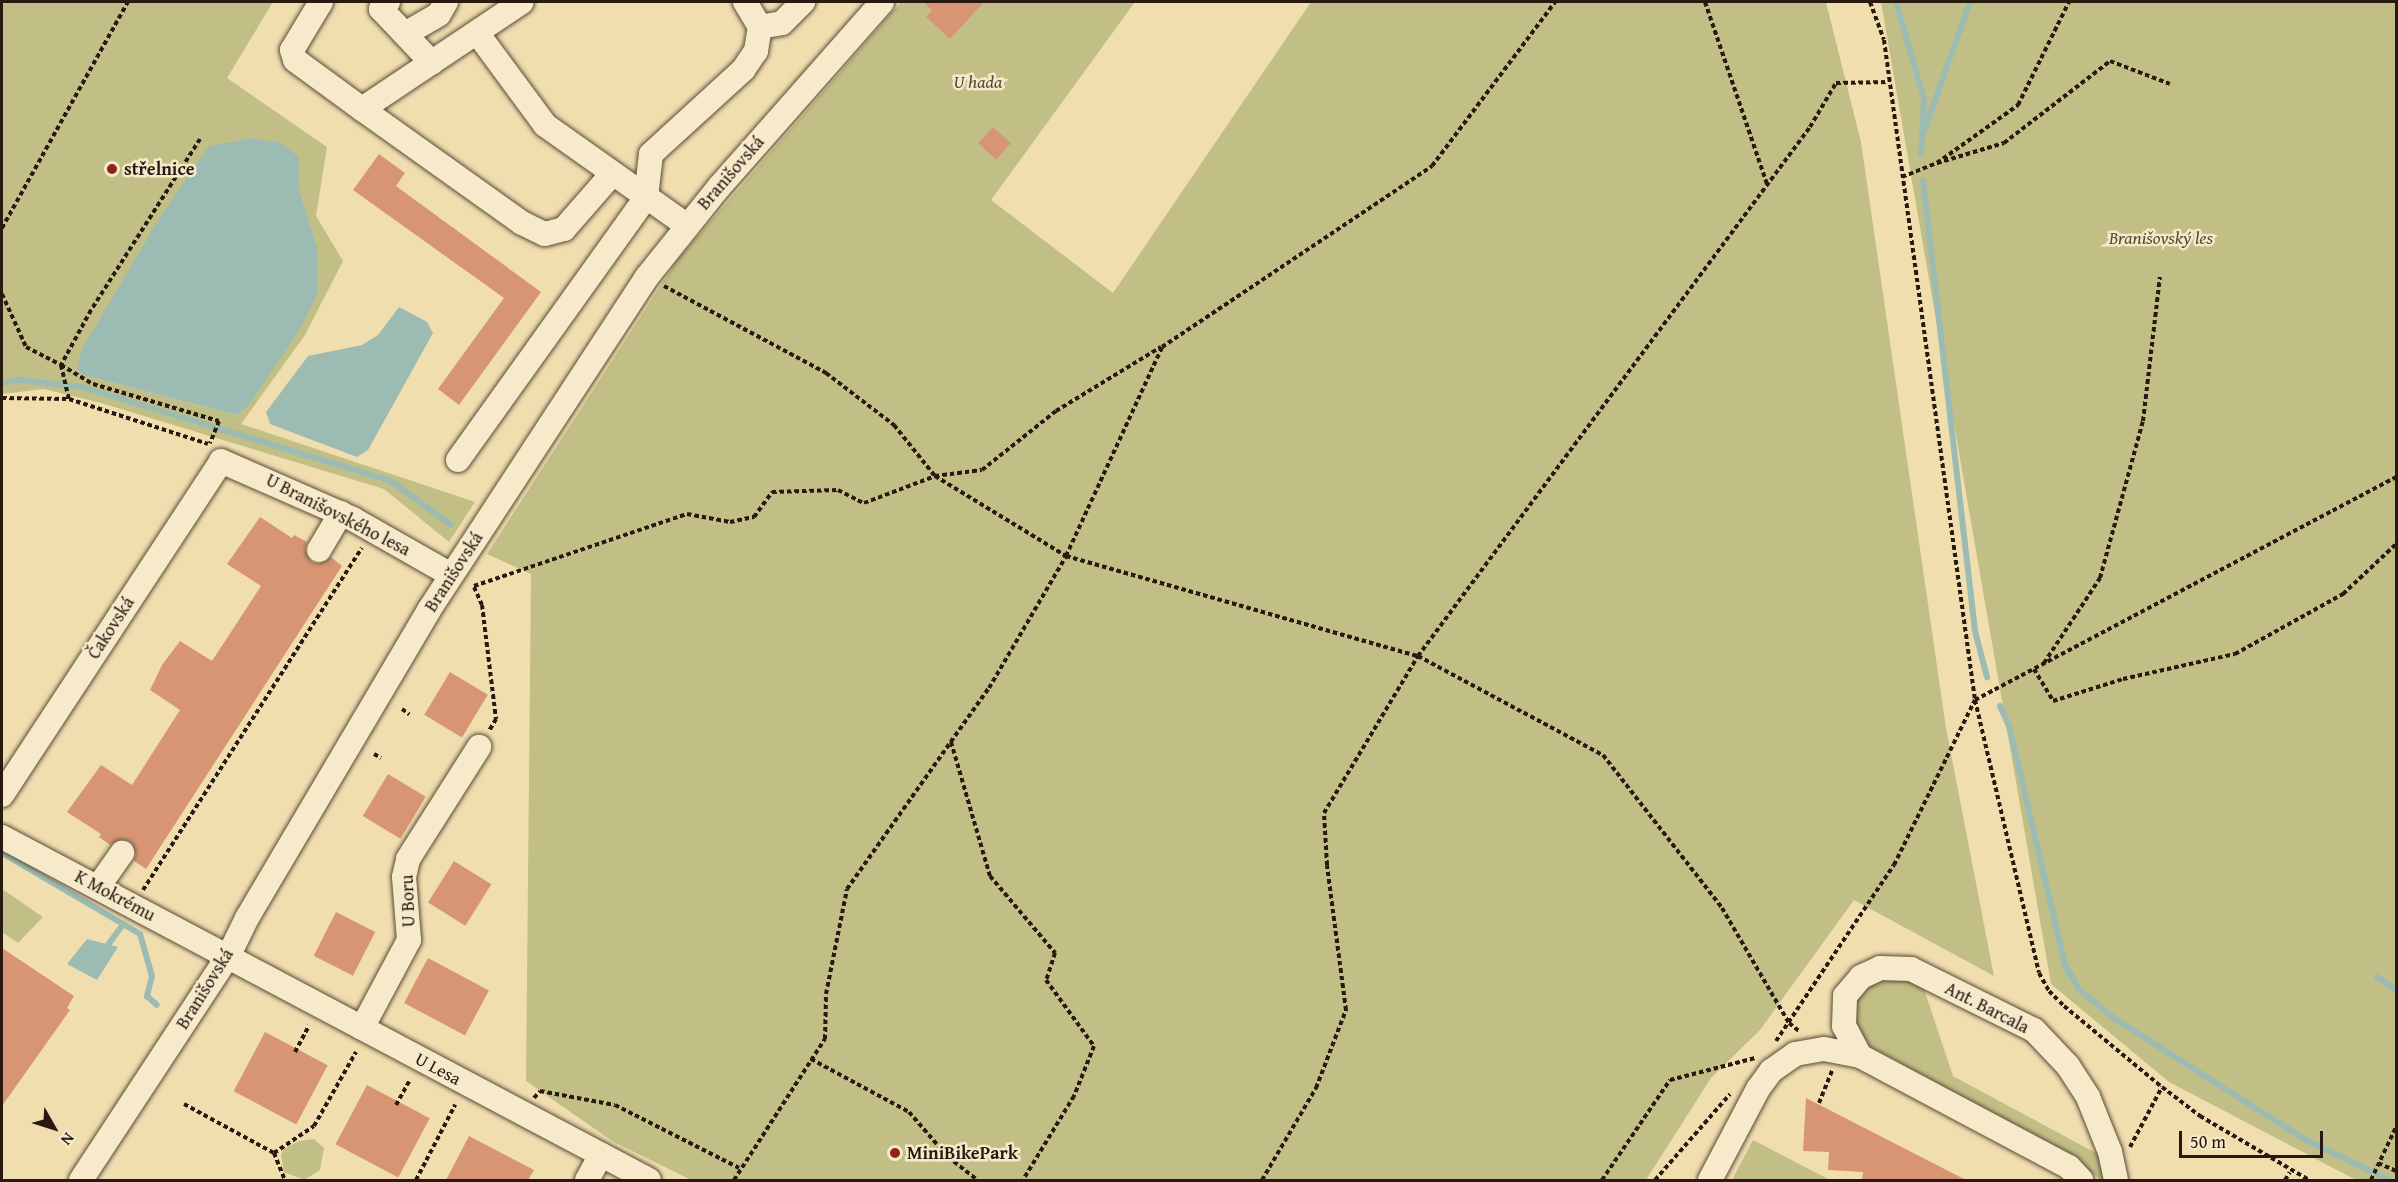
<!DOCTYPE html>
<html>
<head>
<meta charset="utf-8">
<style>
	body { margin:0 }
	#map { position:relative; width:2398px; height:1182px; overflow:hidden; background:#f1deaf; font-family:"Gentium Book Plus",serif }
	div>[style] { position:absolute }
	.green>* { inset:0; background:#c2bf86 }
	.water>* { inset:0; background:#9cbbb2 }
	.stream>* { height:6px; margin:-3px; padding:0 3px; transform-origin:3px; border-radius:3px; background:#9cbbb2 }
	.building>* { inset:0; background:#d89573; transform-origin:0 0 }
	.path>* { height:4px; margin-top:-2px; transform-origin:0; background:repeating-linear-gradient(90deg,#281a11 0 4.5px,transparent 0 7.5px) }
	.roads { filter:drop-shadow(0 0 2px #5a4b38) drop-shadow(0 0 2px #5a4b38) }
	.minor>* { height:24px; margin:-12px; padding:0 12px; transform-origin:12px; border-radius:12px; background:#f6eacb }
	.dots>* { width:16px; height:16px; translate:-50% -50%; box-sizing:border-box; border:3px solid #f6eacb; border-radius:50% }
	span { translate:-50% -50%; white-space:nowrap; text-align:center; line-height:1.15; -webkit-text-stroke:5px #f6eacb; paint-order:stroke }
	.park-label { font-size:18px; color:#564c34; font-style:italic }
	.poi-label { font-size:18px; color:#281a11; font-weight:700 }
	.left { translate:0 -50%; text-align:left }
	.street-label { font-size:18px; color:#281a11 }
	.frame { position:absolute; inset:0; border:3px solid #281a11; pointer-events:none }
	.north { position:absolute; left:24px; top:1098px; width:60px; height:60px; -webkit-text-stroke:4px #f6eacb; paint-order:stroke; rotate:129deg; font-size:16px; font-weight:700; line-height:24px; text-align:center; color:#281a11 }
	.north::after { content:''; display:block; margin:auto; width:21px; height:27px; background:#281a11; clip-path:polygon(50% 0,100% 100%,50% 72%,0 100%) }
	.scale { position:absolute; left:2179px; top:1131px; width:144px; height:27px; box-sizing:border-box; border:3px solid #281a11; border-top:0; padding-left:8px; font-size:18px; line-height:21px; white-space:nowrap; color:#281a11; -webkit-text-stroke:4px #f6eacb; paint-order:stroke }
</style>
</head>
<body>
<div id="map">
	<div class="green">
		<i style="clip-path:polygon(evenodd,2px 2px,273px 2px,227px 78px,327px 147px,316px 216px,343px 261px,305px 335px,241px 424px,475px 502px,449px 542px,384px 489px,101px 403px,44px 389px,2px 394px,2px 2px,299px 157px,300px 192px,317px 246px,237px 415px,83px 375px,77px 370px,299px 157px)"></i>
		<i style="clip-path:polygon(901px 2px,1135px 2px,991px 200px,1113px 293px,1311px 2px,1826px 2px,1861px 142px,1946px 728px,1994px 976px,1854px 900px,1760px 1030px,1711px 1078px,1646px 1180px,691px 1180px,612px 1141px,526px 1081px,531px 574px,487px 554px,678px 259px)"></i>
		<i style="clip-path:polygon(1881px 2px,2396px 2px,2396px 1180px,2356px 1180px,2169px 1082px,2051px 984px)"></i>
		<i style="clip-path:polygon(2px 889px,43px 917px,18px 943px,2px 932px)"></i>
		<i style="clip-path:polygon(1900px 977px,1923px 986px,1953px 1076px,2105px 1158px,2109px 1180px,2100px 1180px,2075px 1156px,1866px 1045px,1854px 1025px,1856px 997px,1875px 978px)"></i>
		<i style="clip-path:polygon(314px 1139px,324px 1148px,320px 1170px,304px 1180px,284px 1172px,281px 1155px,284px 1149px,299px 1141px)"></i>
		<i style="clip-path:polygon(1753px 1140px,1830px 1180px,1732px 1180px)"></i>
	</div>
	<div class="water">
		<i style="clip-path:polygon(253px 138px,281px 143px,299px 157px,300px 192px,317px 246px,318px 293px,297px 334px,247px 407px,237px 415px,83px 375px,77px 370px,82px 349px,159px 219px,209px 146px)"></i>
		<i style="clip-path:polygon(399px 307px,427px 322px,433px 333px,368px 450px,357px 457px,270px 424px,266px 412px,308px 356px,362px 345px,378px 335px)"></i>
		<i style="clip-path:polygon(87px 939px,118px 947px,97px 980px,67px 964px)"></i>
	</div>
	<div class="stream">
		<i style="left:1896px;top:2px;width:101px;rotate:73.9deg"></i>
		<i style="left:1924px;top:99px;width:55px;rotate:93.1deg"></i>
		<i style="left:1923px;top:134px;width:140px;rotate:-70.4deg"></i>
		<i style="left:1923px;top:181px;width:453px;rotate:83.4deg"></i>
		<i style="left:1975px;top:631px;width:48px;rotate:75.4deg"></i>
		<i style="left:2px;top:383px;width:17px;rotate:-10deg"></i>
		<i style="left:19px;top:380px;width:63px;rotate:6.3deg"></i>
		<i style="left:82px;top:387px;width:323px;rotate:16.9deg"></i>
		<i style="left:391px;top:481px;width:74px;rotate:36.3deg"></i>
		<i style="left:2000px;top:706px;width:22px;rotate:66deg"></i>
		<i style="left:2009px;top:726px;width:245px;rotate:76.8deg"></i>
		<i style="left:2065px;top:965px;width:28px;rotate:60deg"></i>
		<i style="left:2079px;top:989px;width:43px;rotate:40.3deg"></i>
		<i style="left:2112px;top:1017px;width:230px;rotate:32.4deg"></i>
		<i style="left:2306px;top:1140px;width:92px;rotate:25.7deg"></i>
		<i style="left:2px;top:853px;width:160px;rotate:30.4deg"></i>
		<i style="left:140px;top:934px;width:44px;rotate:74.1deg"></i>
		<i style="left:152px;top:976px;width:21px;rotate:104deg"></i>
		<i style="left:147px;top:996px;width:13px;rotate:42deg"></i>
		<i style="left:105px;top:949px;width:31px;rotate:-54deg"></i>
		<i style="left:2377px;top:977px;width:23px;rotate:34deg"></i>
	</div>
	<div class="building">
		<i style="clip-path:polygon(923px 2px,984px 2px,950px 39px,926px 17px,932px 10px)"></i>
		<i style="left:993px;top:127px;width:24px;height:22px;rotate:42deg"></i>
		<i style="clip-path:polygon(379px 154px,405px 173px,396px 186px,541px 292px,459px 405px,438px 389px,504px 298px,353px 190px)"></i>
		<i style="clip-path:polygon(260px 517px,292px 538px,294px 535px,307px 542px,305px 550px,311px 562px,319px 564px,331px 557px,342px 566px,146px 869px,134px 861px,136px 854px,131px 842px,123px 839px,110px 845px,99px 837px,101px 834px,67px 812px,101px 765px,132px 785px,180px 710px,150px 690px,162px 665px,180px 641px,212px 661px,261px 586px,227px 564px)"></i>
		<i style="left:450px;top:672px;width:44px;height:50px;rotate:31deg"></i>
		<i style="left:388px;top:774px;width:44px;height:49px;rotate:31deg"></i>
		<i style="left:454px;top:861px;width:44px;height:49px;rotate:32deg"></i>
		<i style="left:336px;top:912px;width:44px;height:49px;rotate:27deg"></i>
		<i style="clip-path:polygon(2px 948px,74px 996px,67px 1008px,70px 1010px,2px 1106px)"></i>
		<i style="left:428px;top:958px;width:69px;height:51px;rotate:28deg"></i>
		<i style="left:265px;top:1032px;width:71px;height:67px;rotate:28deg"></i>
		<i style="left:367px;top:1085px;width:71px;height:67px;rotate:28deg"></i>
		<i style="clip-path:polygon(1806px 1098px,1966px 1180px,1862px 1180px,1863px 1172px,1828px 1170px,1829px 1152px,1803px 1151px)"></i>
		<i style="clip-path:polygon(469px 1136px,534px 1170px,528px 1180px,446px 1180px)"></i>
	</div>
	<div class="path">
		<i style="left:1705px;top:2px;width:192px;rotate:71.2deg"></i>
		<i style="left:1870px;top:2px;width:40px;rotate:69.8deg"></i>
		<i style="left:1884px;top:40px;width:666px;rotate:82.15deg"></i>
		<i style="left:1975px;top:700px;width:280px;rotate:76.8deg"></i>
		<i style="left:2039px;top:973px;width:21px;rotate:61deg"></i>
		<i style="left:2049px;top:991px;width:21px;rotate:45deg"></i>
		<i style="left:2064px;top:1006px;width:127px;rotate:39.6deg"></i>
		<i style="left:2162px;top:1087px;width:48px;rotate:37.3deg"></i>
		<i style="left:2200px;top:1116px;width:126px;rotate:30.4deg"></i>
		<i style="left:200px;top:139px;width:203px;rotate:122.5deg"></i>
		<i style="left:91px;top:310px;width:63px;rotate:118.6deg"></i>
		<i style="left:61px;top:365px;width:37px;rotate:31deg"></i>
		<i style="left:93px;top:384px;width:131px;rotate:16.4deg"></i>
		<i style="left:219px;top:421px;width:24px;rotate:112deg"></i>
		<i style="left:1937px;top:163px;width:70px;rotate:-16.6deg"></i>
		<i style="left:2004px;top:143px;width:134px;rotate:-37.7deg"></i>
		<i style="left:2110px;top:61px;width:64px;rotate:21deg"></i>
		<i style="left:1902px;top:177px;width:38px;rotate:-22deg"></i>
		<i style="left:1937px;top:163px;width:100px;rotate:-35.6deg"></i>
		<i style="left:2018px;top:105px;width:115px;rotate:-63.7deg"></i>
		<i style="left:2px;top:228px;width:259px;rotate:-60.9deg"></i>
		<i style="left:664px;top:286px;width:184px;rotate:28.2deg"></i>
		<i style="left:826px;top:373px;width:86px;rotate:37.4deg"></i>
		<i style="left:894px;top:425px;width:65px;rotate:51.2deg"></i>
		<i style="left:935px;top:476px;width:153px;rotate:31.4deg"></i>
		<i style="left:1066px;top:556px;width:366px;rotate:15.9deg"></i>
		<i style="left:1418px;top:656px;width:210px;rotate:28.2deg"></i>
		<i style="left:1603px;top:755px;width:194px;rotate:52.1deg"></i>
		<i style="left:1722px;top:908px;width:133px;rotate:59.8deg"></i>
		<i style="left:1789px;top:1023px;width:14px;rotate:39deg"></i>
		<i style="left:2px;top:294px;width:58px;rotate:65.6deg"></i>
		<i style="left:26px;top:347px;width:39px;rotate:27deg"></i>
		<i style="left:61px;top:365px;width:35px;rotate:77deg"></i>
		<i style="left:2px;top:398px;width:67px;rotate:0.9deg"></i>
		<i style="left:69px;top:399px;width:146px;rotate:17.9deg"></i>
		<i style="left:474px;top:586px;width:225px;rotate:-18.7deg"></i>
		<i style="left:687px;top:514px;width:44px;rotate:10.5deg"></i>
		<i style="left:730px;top:522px;width:25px;rotate:-12deg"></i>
		<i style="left:754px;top:517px;width:31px;rotate:-54deg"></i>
		<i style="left:772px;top:492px;width:66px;rotate:-1.7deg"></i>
		<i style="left:838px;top:490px;width:29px;rotate:27deg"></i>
		<i style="left:864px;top:503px;width:76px;rotate:-20.8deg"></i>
		<i style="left:935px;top:476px;width:47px;rotate:-7.3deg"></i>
		<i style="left:982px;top:470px;width:95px;rotate:-38.6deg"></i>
		<i style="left:1056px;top:411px;width:123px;rotate:-31.4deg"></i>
		<i style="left:474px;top:587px;width:20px;rotate:66deg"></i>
		<i style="left:482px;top:605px;width:115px;rotate:83deg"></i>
		<i style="left:496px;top:719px;width:14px;rotate:120deg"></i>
		<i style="left:2044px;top:663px;width:102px;rotate:-56.6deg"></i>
		<i style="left:2100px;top:578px;width:163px;rotate:-74.7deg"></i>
		<i style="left:2143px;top:421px;width:145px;rotate:-83.3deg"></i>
		<i style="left:2034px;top:669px;width:37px;rotate:59deg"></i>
		<i style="left:2053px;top:701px;width:73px;rotate:-17.4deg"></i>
		<i style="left:2123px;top:679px;width:115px;rotate:-12.6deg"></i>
		<i style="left:2235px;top:654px;width:124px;rotate:-29.1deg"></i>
		<i style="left:2343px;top:594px;width:73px;rotate:-43.3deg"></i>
		<i style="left:402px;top:709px;width:9px;rotate:36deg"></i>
		<i style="left:951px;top:742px;width:140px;rotate:73.8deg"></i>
		<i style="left:990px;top:876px;width:101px;rotate:49.8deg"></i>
		<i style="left:1055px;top:953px;width:28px;rotate:108deg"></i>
		<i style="left:1046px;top:980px;width:82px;rotate:54deg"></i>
		<i style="left:1094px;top:1046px;width:54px;rotate:111.8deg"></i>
		<i style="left:1074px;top:1096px;width:98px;rotate:121.3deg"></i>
		<i style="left:374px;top:754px;width:8px;rotate:30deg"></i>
		<i style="left:143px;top:890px;width:406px;rotate:-57.4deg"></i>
		<i style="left:1776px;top:1041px;width:212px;rotate:-56.2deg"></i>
		<i style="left:1894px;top:865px;width:184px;rotate:-63.9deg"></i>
		<i style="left:1975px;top:700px;width:476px;rotate:-27.9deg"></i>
		<i style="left:295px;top:1052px;width:30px;rotate:-62deg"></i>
		<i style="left:811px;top:1059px;width:111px;rotate:28.4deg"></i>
		<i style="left:909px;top:1112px;width:60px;rotate:49.1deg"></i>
		<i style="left:948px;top:1157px;width:37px;rotate:38deg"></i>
		<i style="left:534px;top:1098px;width:9px;rotate:-49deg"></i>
		<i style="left:540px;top:1091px;width:76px;rotate:10.6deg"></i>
		<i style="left:615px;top:1105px;width:139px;rotate:26.9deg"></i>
		<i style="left:1819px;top:1103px;width:35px;rotate:-68deg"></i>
		<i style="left:184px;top:1104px;width:102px;rotate:28.6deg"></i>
		<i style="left:274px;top:1153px;width:29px;rotate:68deg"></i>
		<i style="left:396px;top:1105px;width:29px;rotate:-61deg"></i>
		<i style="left:2130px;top:1147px;width:68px;rotate:-61.9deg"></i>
		<i style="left:274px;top:1153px;width:48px;rotate:-34deg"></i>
		<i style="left:314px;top:1126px;width:85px;rotate:-60.4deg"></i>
		<i style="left:2378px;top:1163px;width:20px;rotate:24deg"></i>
		<i style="left:416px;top:1180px;width:85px;rotate:-62.5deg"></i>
		<i style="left:734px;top:1180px;width:168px;rotate:-57.2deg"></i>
		<i style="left:825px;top:1039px;width:45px;rotate:-88.7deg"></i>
		<i style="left:826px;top:994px;width:107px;rotate:-78.7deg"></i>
		<i style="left:847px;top:889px;width:246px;rotate:-54.8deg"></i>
		<i style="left:989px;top:688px;width:153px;rotate:-59.7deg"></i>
		<i style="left:1066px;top:556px;width:230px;rotate:-65.3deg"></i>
		<i style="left:1162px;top:347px;width:325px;rotate:-33.8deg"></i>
		<i style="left:1432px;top:166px;width:205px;rotate:-53.1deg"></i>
		<i style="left:1262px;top:1180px;width:107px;rotate:-59.6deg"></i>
		<i style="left:1316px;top:1088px;width:84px;rotate:-69deg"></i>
		<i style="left:1346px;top:1010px;width:146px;rotate:-97.5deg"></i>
		<i style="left:1327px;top:865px;width:52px;rotate:-93.3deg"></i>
		<i style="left:1324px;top:813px;width:183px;rotate:-59.1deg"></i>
		<i style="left:1418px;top:656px;width:658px;rotate:-53.46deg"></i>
		<i style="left:1810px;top:127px;width:51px;rotate:-59.4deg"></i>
		<i style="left:1836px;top:83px;width:53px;rotate:-1.1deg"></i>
		<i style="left:1602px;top:1180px;width:121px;rotate:-55.8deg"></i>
		<i style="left:1670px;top:1080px;width:88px;rotate:-14.5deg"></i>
		<i style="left:1655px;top:1180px;width:114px;rotate:-48.9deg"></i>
		<i style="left:2285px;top:1180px;width:9px;rotate:-58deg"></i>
		<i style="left:2371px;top:1180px;width:59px;rotate:-64.7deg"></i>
	</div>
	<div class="roads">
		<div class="minor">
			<i style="left:321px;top:2px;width:56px;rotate:121.1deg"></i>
			<i style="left:292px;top:50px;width:10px;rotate:73deg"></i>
			<i style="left:295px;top:60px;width:83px;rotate:36.2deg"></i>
			<i style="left:362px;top:109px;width:192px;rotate:-33.8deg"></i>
			<i style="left:388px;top:2px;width:10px;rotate:135deg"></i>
			<i style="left:381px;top:9px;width:74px;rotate:46.6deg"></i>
			<i style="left:760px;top:27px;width:22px;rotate:-10deg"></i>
			<i style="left:782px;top:23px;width:30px;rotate:-45deg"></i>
			<i style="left:405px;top:34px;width:39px;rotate:-30deg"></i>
			<i style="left:439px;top:14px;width:14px;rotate:-60deg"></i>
			<i style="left:478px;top:34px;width:113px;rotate:53.6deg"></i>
			<i style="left:545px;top:125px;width:173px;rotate:35.3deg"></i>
			<i style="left:362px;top:109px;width:196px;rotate:35.5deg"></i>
			<i style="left:522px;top:223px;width:25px;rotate:26deg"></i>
			<i style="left:545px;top:234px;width:20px;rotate:-15deg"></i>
			<i style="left:564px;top:229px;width:73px;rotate:-48.9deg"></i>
			<i style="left:458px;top:460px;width:323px;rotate:-54.4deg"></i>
			<i style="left:646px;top:197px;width:43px;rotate:-83.4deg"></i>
			<i style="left:651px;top:154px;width:125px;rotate:-42.4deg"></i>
			<i style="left:743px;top:70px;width:23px;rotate:-56deg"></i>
			<i style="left:756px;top:51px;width:24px;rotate:-81deg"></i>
			<i style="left:760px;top:27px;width:29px;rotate:-121deg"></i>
			<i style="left:319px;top:550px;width:43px;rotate:-59.3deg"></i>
			<i style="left:2px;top:795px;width:399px;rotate:-56.7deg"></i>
			<i style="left:221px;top:461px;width:144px;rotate:23.7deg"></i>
			<i style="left:353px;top:519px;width:113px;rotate:29.7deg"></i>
			<i style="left:2px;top:837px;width:732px;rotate:27.93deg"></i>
			<i style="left:98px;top:887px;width:42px;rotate:-54.8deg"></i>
			<i style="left:362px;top:1028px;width:100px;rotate:-61.9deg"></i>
			<i style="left:409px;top:940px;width:63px;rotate:-94.5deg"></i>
			<i style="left:404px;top:877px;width:18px;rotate:-77deg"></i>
			<i style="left:408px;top:859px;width:133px;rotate:-57.6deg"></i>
			<i style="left:1860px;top:1056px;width:34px;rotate:-118deg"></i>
			<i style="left:1844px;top:1026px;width:30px;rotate:-88deg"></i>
			<i style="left:1845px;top:996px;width:25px;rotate:-50deg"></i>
			<i style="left:1861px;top:977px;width:21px;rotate:-25deg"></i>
			<i style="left:1880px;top:968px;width:31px;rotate:2deg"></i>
			<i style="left:1911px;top:969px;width:137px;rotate:26.4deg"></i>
			<i style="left:2034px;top:1030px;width:50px;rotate:46.6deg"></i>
			<i style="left:2068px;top:1066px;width:37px;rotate:57deg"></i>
			<i style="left:2088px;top:1097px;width:59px;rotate:68.2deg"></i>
			<i style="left:2110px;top:1152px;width:29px;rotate:78deg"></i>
			<i style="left:81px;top:1180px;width:269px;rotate:-56.7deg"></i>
			<i style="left:229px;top:955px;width:41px;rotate:-64.1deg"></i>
			<i style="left:247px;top:918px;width:358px;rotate:-59.4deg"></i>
			<i style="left:429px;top:610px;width:398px;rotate:-56.8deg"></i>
			<i style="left:647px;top:277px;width:117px;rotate:-51.3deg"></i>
			<i style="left:720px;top:186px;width:245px;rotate:-48.6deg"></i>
			<i style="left:587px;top:1180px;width:29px;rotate:-61deg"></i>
			<i style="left:1710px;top:1180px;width:103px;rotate:-62.2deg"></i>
			<i style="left:1758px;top:1089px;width:22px;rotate:-54deg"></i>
			<i style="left:1771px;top:1071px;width:29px;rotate:-35deg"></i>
			<i style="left:1795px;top:1054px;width:29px;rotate:-10deg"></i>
			<i style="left:1824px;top:1049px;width:37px;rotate:11deg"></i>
			<i style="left:1860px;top:1056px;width:237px;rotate:28deg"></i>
			<i style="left:2069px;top:1167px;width:18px;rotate:47deg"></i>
		</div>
	</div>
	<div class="dots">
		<i style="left:112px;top:169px;background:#8f2418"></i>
		<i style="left:895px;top:1153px;background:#8f2418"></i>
	</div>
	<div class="park-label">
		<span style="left:978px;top:82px">U hada</span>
		<span style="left:2161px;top:238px">Branišovský les</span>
	</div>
	<div class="poi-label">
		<span class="left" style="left:124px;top:169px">střelnice</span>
		<span class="left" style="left:907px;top:1153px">MiniBikePark</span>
	</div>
	<div class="street-label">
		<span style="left:731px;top:173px;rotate:-49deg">Branišovská</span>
		<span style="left:338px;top:515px;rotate:27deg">U Branišovského lesa</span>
		<span style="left:454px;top:572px;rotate:-57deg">Branišovská</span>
		<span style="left:111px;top:628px;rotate:-57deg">Čakovská</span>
		<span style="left:115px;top:896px;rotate:28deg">K Mokrému</span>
		<span style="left:408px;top:901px;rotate:-92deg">U Boru</span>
		<span style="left:205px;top:989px;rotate:-58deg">Branišovská</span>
		<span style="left:1987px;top:1008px;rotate:27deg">Ant. Barcala</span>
		<span style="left:438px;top:1069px;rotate:28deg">U Lesa</span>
	</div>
	<div class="frame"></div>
	<div class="north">N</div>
	<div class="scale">50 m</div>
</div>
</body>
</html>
